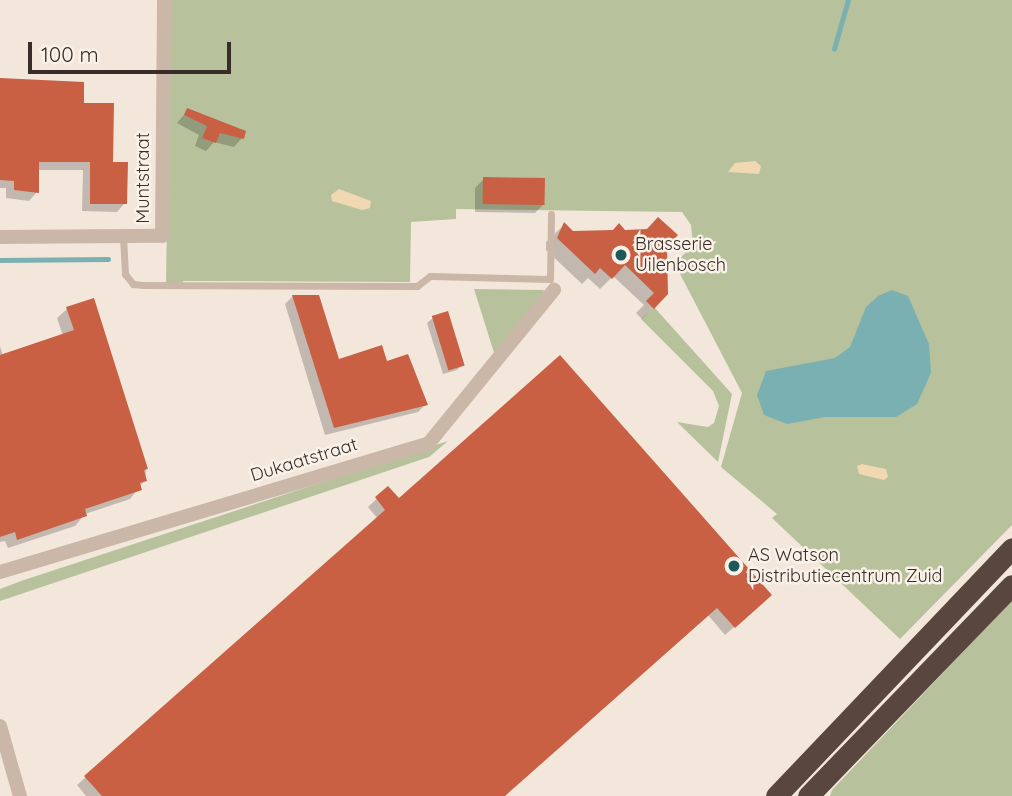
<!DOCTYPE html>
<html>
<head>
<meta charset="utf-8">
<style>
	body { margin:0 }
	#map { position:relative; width:1012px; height:796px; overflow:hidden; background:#f3e7dc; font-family:Quicksand,sans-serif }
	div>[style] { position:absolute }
	.green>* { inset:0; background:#b7c29c }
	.sand>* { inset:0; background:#efd8b2 }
	.water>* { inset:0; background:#7ab0b1 }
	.shadow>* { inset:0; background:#0003 }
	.stream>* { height:4.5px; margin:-2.25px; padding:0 2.25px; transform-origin:2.25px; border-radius:2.25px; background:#7ab0b1 }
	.building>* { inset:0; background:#c96044; transform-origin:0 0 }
	.lane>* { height:7px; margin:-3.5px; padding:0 3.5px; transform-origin:3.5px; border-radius:3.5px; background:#cbb7a8 }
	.street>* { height:14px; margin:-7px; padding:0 7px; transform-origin:7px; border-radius:7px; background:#cbb7a8 }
	.highway>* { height:21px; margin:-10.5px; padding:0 10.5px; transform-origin:10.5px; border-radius:10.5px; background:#59463f }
	.dots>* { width:19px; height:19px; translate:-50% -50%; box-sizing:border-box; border:4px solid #faf2e9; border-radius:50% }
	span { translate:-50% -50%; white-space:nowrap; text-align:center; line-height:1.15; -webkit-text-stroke:5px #faf2e9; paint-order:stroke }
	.street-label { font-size:18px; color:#382d28 }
	.poi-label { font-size:18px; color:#382d28 }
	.left { translate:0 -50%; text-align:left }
	.scale { position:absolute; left:28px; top:42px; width:203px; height:32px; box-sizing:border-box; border:4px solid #382d28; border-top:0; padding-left:9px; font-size:21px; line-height:24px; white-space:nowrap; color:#382d28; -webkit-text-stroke:5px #faf2e9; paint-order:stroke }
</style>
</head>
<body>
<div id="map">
	<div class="green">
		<i style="clip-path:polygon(170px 0,1012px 0,1012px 525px,900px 639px,772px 518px,777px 514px,721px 467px,742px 393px,679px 272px,680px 258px,693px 246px,691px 225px,682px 212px,456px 209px,456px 219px,411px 222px,410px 282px,183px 281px,182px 288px,166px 288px)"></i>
		<i style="clip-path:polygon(474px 289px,544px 290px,540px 302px,496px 359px)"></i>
		<i style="clip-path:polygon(654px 307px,732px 394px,718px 462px,677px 422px,708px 427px,714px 423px,719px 406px,713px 391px,641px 319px)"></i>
		<i style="clip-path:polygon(448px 441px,429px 457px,0 601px,0 589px,24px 580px)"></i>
		<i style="clip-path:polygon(1012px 600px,1012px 796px,830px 796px,832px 790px)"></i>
	</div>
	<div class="sand">
		<i style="clip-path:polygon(755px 161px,761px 166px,759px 174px,728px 172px,735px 163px)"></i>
		<i style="clip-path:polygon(339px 189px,371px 201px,370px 208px,362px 210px,332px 201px,331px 195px)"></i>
		<i style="clip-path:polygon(862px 464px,886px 469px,888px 477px,884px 480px,859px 474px,857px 466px)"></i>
	</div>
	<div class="water">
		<i style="clip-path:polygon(892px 290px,908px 296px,929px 344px,931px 373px,917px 404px,896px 417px,825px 417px,787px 424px,764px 415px,757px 395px,766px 371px,835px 358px,850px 347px,866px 307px,878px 296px)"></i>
	</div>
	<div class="shadow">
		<i style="clip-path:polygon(0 81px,82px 105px,125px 203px,117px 212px,82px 211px,83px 170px,38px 170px,37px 192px,29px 201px,6px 198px,6px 188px,0 188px)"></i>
		<i style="clip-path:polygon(188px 110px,242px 138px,234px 147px,214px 142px,206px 151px,195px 146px,199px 135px,177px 123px)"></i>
		<i style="clip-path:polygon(484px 179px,543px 205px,535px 213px,475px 212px,475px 188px)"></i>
		<i style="clip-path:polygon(564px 225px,572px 233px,625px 232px,665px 246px,666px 294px,642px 319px,636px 313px,644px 305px,613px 276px,600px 289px,588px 278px,582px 284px,546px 250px,546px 242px)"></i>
		<i style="clip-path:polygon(293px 296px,338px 361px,386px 364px,426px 404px,418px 412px,325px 435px,285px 304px)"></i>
		<i style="clip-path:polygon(67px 309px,146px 469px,145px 480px,130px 499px,85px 514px,75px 526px,8px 548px,5px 541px,0 542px,0 346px,3px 356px,63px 336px,57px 318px)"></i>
		<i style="clip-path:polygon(433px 318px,463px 364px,457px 370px,443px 374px,427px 323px)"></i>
		<i style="clip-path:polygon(388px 488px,399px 500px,761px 603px,725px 635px,708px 615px,504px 796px,86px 796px,77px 785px,378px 519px,368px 507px)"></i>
	</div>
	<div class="stream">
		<i style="left:834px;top:49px;width:51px;rotate:-74.1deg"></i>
		<i style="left:0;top:260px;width:108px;rotate:-0.5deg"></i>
	</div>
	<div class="building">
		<i style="clip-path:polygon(0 78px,84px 82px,84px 103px,114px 103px,113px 162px,128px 162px,127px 204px,90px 204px,90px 162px,39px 162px,39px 193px,14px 190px,14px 181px,0 180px)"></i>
		<i style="clip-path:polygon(187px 108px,246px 131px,244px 139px,220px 133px,216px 143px,202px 138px,207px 126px,184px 115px)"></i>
		<i style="left:483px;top:177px;width:62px;height:27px;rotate:1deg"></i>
		<i style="clip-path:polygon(658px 217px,678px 235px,667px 247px,668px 294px,654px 309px,646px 301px,654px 293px,625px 265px,612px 279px,600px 268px,595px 274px,557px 238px,564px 222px,573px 231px,613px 230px,619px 223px,625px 230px,647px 229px)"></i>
		<i style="clip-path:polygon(292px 295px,319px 295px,339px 359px,382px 345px,387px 361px,408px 354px,428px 405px,334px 428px)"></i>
		<i style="clip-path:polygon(94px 298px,148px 469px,144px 470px,147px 481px,140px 483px,142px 490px,85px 509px,87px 516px,17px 540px,15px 532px,0 537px,0 355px,74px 330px,66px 307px)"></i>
		<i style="left:448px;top:311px;width:57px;height:17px;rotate:73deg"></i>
		<i style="clip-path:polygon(560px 355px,772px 595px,735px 628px,717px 608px,505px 796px,102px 796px,84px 776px,385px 510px,375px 497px,388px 486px,399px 498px)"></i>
	</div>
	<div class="lane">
		<i style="left:123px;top:236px;width:38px;rotate:87deg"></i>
		<i style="left:125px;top:274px;width:13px;rotate:51deg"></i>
		<i style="left:133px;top:284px;width:10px;rotate:6deg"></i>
		<i style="left:143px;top:285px;width:274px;rotate:0.2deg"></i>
		<i style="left:417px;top:286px;width:16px;rotate:-38deg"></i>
		<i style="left:430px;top:276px;width:120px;rotate:1.4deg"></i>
		<i style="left:550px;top:279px;width:65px;rotate:-89.1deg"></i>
	</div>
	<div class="street">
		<i style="left:0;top:237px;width:162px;rotate:-0.4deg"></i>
		<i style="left:162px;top:236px;width:236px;rotate:-89.5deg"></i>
		<i style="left:0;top:572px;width:448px;rotate:-16.7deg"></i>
		<i style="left:429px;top:443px;width:198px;rotate:-50.8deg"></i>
		<i style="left:0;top:726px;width:73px;rotate:74.1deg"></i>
	</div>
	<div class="highway">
		<i style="left:776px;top:796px;width:342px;rotate:-46.4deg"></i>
		<i style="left:808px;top:796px;width:293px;rotate:-46deg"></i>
	</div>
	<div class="dots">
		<i style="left:621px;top:255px;background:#1d595b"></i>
		<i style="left:734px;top:566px;background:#1d595b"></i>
	</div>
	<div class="street-label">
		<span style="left:143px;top:178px;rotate:-90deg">Muntstraat</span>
		<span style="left:304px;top:460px;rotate:-17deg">Dukaatstraat</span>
	</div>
	<div class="poi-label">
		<span class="left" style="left:635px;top:255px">Brasserie<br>Uilenbosch</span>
		<span class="left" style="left:748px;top:566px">AS Watson<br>Distributiecentrum Zuid</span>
	</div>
	<div class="scale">100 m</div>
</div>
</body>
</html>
